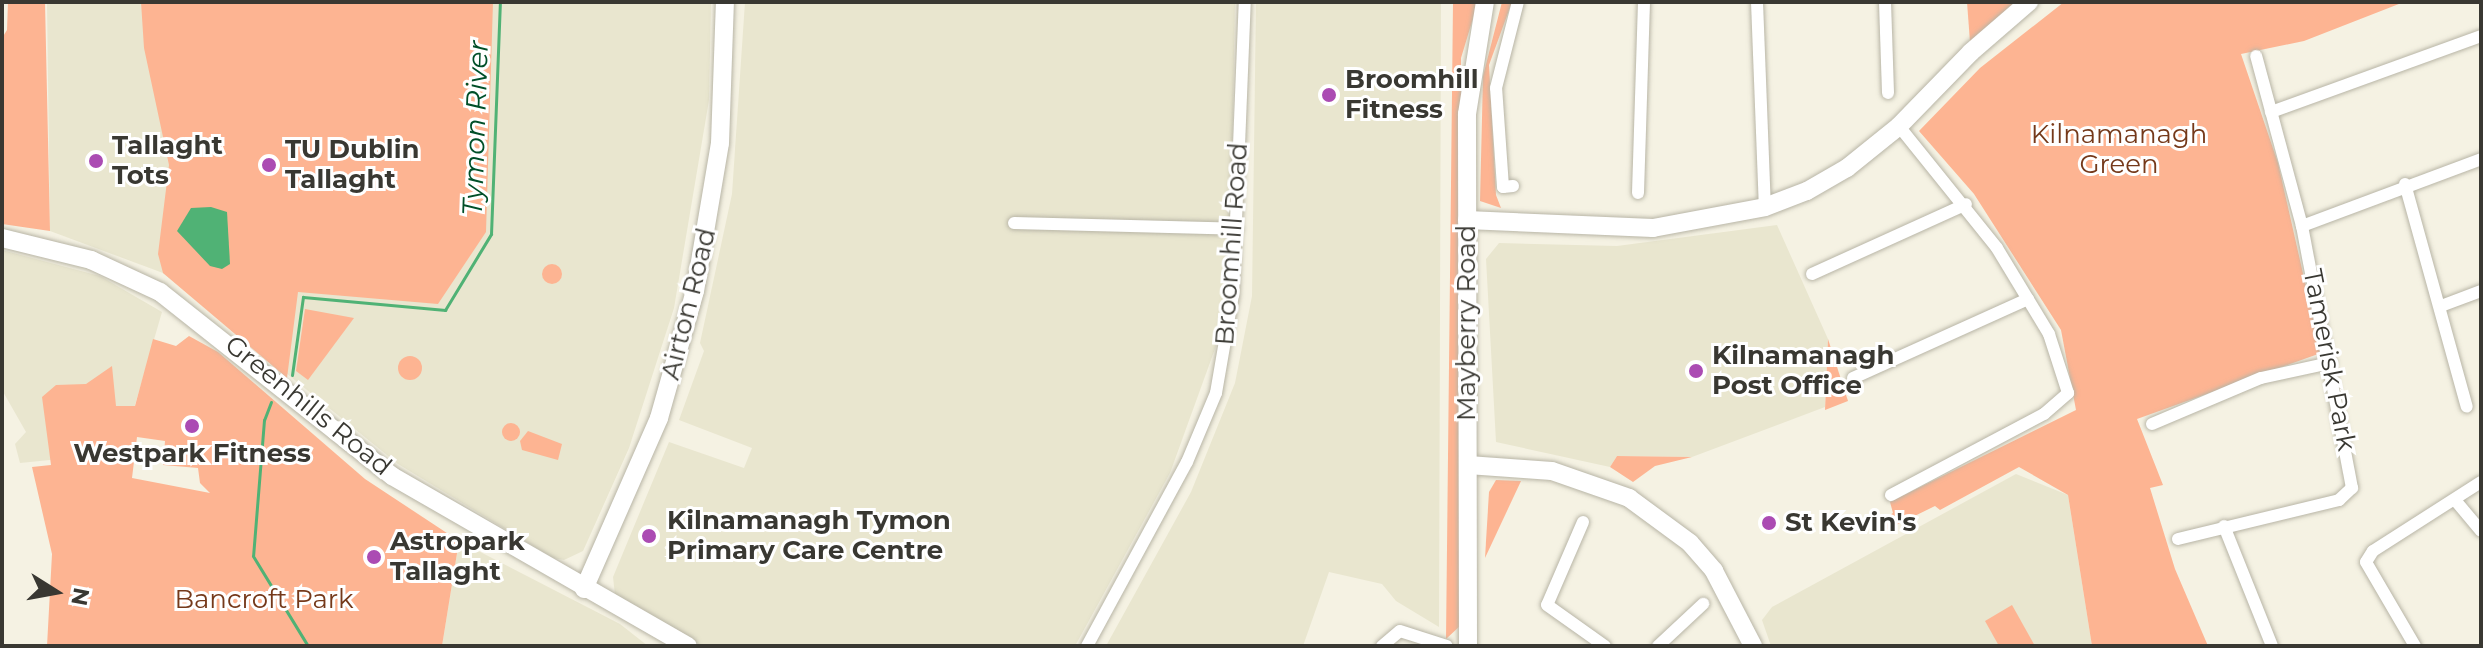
<!DOCTYPE html>
<html>
<head>
<meta charset="utf-8">
<style>
	body { margin:0 }
	#map { position:relative; width:2483px; height:648px; overflow:hidden; background:#f5f2e3; font-family:Montserrat,sans-serif }
	div>[style] { position:absolute }
	.built>* { inset:0; background:#e9e6cf }
	.green>* { inset:0; background:#fdb492 }
	.round { border-radius:50% }
	.water>* { inset:0; background:#50b275 }
	.stream>* { height:3px; margin:-1.5px; padding:0 1.5px; transform-origin:1.5px; border-radius:1.5px; background:#50b275 }
	.roads { filter:drop-shadow(0 0 2px #b8b5a6) drop-shadow(0 0 2px #b8b5a6) }
	.street>* { height:12px; margin:-6px; padding:0 6px; transform-origin:6px; border-radius:6px; background:#fff }
	.secondary>* { height:18px; margin:-9px; padding:0 9px; transform-origin:9px; border-radius:9px; background:#fff }
	.dots>* { width:22px; height:22px; translate:-50% -50%; box-sizing:border-box; border:4px solid #fff; border-radius:50% }
	span { translate:-50% -50%; white-space:nowrap; text-align:center; line-height:1.15; -webkit-text-stroke:6px #fff; paint-order:stroke }
	.poi-label { font-size:26px; color:#393832; font-weight:700 }
	.left { translate:0 -50%; text-align:left }
	.park-label { font-size:26px; color:#75391a }
	.street-label { font-size:26px; color:#393832 }
	.water-label { font-size:28px; color:#004f28; font-style:italic }
	.frame { position:absolute; inset:0; border:4px solid #393832; pointer-events:none }
	.north { position:absolute; left:16px; top:552px; width:80px; height:80px; -webkit-text-stroke:6px #fff; paint-order:stroke; rotate:101deg; font-size:22px; font-weight:700; line-height:32px; text-align:center; color:#393832 }
	.north::after { content:''; display:block; margin:auto; width:28px; height:36px; background:#393832; clip-path:polygon(50% 0,100% 100%,50% 72%,0 100%) }
</style>
</head>
<body>
<div id="map">
	<div class="built">
		<i style="clip-path:polygon(47px 2px,711px 2px,709px 100px,674px 308px,629px 448px,583px 551px,564px 560px,553px 558px,398px 464px,163px 273px,50px 231px)"></i>
		<i style="clip-path:polygon(745px 2px,1235px 2px,1230px 267px,1216px 346px,1170px 473px,1075px 646px,702px 646px,615px 595px,613px 577px,669px 442px,744px 468px,752px 448px,679px 420px,704px 351px,700px 343px,732px 194px)"></i>
		<i style="clip-path:polygon(1256px 2px,1441px 2px,1439px 627px,1396px 601px,1382px 584px,1329px 572px,1303px 646px,1106px 646px,1191px 492px,1235px 383px,1252px 296px)"></i>
		<i style="clip-path:polygon(1777px 225px,1828px 339px,1825px 407px,1692px 457px,1617px 456px,1610px 467px,1496px 442px,1486px 259px,1499px 243px,1617px 246px)"></i>
		<i style="clip-path:polygon(2px 250px,100px 276px,162px 312px,135px 405px,129px 452px,20px 463px,15px 444px,26px 432px,2px 390px)"></i>
		<i style="clip-path:polygon(2016px 474px,2068px 495px,2092px 646px,1771px 646px,1762px 620px,1772px 607px)"></i>
		<i style="clip-path:polygon(459px 541px,620px 624px,648px 646px,442px 646px)"></i>
	</div>
	<div class="green">
		<i style="clip-path:polygon(8px 2px,45px 2px,50px 231px,2px 224px,2px 38px,7px 30px)"></i>
		<i style="clip-path:polygon(141px 2px,493px 2px,486px 232px,438px 304px,298px 292px,287px 378px,163px 273px,158px 254px,169px 165px,144px 48px)"></i>
		<i style="clip-path:polygon(1453px 2px,1478px 2px,1461px 58px,1461px 625px,1446px 639px)"></i>
		<i style="clip-path:polygon(1502px 2px,1512px 2px,1489px 65px,1496px 195px,1501px 208px,1480px 201px,1483px 76px)"></i>
		<i style="clip-path:polygon(1967px 2px,2015px 2px,1970px 42px)"></i>
		<i style="clip-path:polygon(2064px 2px,2404px 2px,2304px 41px,2241px 54px,2278px 163px,2321px 353px,2137px 419px,2163px 485px,2150px 488px,2175px 569px,2208px 646px,2092px 646px,2068px 495px,2019px 467px,1940px 510px,1935px 506px,1886px 530px,1880px 521px,1893px 513px,1890px 502px,2076px 410px,2061px 330px,1974px 194px,1919px 131px,1980px 68px)"></i>
		<i class="round" style="left:542px;top:264px;width:20px;height:20px"></i>
		<i style="clip-path:polygon(305px 309px,354px 318px,308px 380px,296px 371px)"></i>
		<i style="clip-path:polygon(evenodd,189px 336px,218px 352px,365px 479px,459px 541px,442px 646px,47px 646px,52px 554px,32px 467px,51px 465px,42px 397px,56px 385px,86px 384px,112px 366px,116px 406px,135px 406px,153px 339px,176px 346px,189px 336px,137px 437px,165px 441px,163px 465px,198px 468px,200px 483px,210px 493px,132px 478px,137px 437px)"></i>
		<i style="clip-path:polygon(1828px 339px,1848px 401px,1825px 410px)"></i>
		<i class="round" style="left:398px;top:356px;width:24px;height:24px"></i>
		<i class="round" style="left:502px;top:423px;width:18px;height:18px"></i>
		<i style="clip-path:polygon(528px 431px,562px 444px,558px 460px,522px 450px,520px 441px)"></i>
		<i style="clip-path:polygon(1617px 456px,1692px 457px,1655px 466px,1633px 482px,1610px 467px)"></i>
		<i style="clip-path:polygon(1496px 480px,1521px 481px,1485px 558px,1489px 492px)"></i>
		<i style="clip-path:polygon(2012px 605px,2035px 646px,1999px 646px,1985px 621px)"></i>
	</div>
	<div class="water">
		<i style="clip-path:polygon(211px 207px,227px 212px,230px 264px,222px 269px,210px 266px,177px 231px,191px 208px)"></i>
	</div>
	<div class="stream">
		<i style="left:292px;top:375px;width:79px;rotate:-82deg"></i>
		<i style="left:303px;top:297px;width:143px;rotate:5.2deg"></i>
		<i style="left:445px;top:310px;width:89px;rotate:-58.8deg"></i>
		<i style="left:491px;top:234px;width:232px;rotate:-87.8deg"></i>
		<i style="left:271px;top:402px;width:19px;rotate:111deg"></i>
		<i style="left:264px;top:420px;width:136px;rotate:94.6deg"></i>
		<i style="left:253px;top:556px;width:105px;rotate:58.6deg"></i>
	</div>
	<div class="roads">
		<div class="street">
			<i style="left:1757px;top:2px;width:205px;rotate:87.8deg"></i>
			<i style="left:1885px;top:2px;width:91px;rotate:88.1deg"></i>
			<i style="left:2271px;top:112px;width:223px;rotate:-19.9deg"></i>
			<i style="left:2405px;top:184px;width:231px;rotate:74.5deg"></i>
			<i style="left:1513px;top:186px;width:10px;rotate:174deg"></i>
			<i style="left:1503px;top:187px;width:99px;rotate:-94deg"></i>
			<i style="left:1496px;top:88px;width:89px;rotate:-75.7deg"></i>
			<i style="left:1638px;top:193px;width:191px;rotate:-88.2deg"></i>
			<i style="left:1014px;top:223px;width:223px;rotate:1.5deg"></i>
			<i style="left:2302px;top:226px;width:191px;rotate:-20.5deg"></i>
			<i style="left:1812px;top:274px;width:169px;rotate:-24.4deg"></i>
			<i style="left:2441px;top:306px;width:43px;rotate:-20.6deg"></i>
			<i style="left:1853px;top:378px;width:192px;rotate:-24.3deg"></i>
			<i style="left:2152px;top:424px;width:118px;rotate:-22.9deg"></i>
			<i style="left:2261px;top:378px;width:71px;rotate:-12.3deg"></i>
			<i style="left:1891px;top:495px;width:173px;rotate:-27.9deg"></i>
			<i style="left:2044px;top:414px;width:32px;rotate:-41deg"></i>
			<i style="left:2068px;top:393px;width:62px;rotate:-107.9deg"></i>
			<i style="left:2049px;top:334px;width:100px;rotate:-121.2deg"></i>
			<i style="left:1997px;top:248px;width:156px;rotate:-128.8deg"></i>
			<i style="left:2455px;top:500px;width:40px;rotate:50deg"></i>
			<i style="left:1583px;top:522px;width:90px;rotate:113.4deg"></i>
			<i style="left:1547px;top:605px;width:71px;rotate:35.3deg"></i>
			<i style="left:2224px;top:526px;width:129px;rotate:68.2deg"></i>
			<i style="left:2178px;top:539px;width:166px;rotate:-13.6deg"></i>
			<i style="left:2339px;top:500px;width:18px;rotate:-43deg"></i>
			<i style="left:2352px;top:488px;width:267px;rotate:-100.8deg"></i>
			<i style="left:2302px;top:226px;width:176px;rotate:-105.1deg"></i>
			<i style="left:1087px;top:646px;width:209px;rotate:-61.5deg"></i>
			<i style="left:1187px;top:462px;width:75px;rotate:-67.2deg"></i>
			<i style="left:1216px;top:393px;width:99px;rotate:-80.2deg"></i>
			<i style="left:1233px;top:295px;width:293px;rotate:-87.7deg"></i>
			<i style="left:1382px;top:646px;width:23px;rotate:-40deg"></i>
			<i style="left:1400px;top:631px;width:49px;rotate:17.7deg"></i>
			<i style="left:1658px;top:646px;width:62px;rotate:-43deg"></i>
			<i style="left:2415px;top:646px;width:97px;rotate:-120.3deg"></i>
			<i style="left:2366px;top:562px;width:13px;rotate:-58deg"></i>
			<i style="left:2373px;top:551px;width:128px;rotate:-32.6deg"></i>
		</div>
		<div class="secondary">
			<i style="left:1467px;top:220px;width:186px;rotate:2.5deg"></i>
			<i style="left:1653px;top:228px;width:114px;rotate:-10.6deg"></i>
			<i style="left:1765px;top:207px;width:45px;rotate:-20.9deg"></i>
			<i style="left:1807px;top:191px;width:46px;rotate:-29.9deg"></i>
			<i style="left:1847px;top:168px;width:67px;rotate:-38.9deg"></i>
			<i style="left:1899px;top:126px;width:103px;rotate:-45.8deg"></i>
			<i style="left:1971px;top:52px;width:77px;rotate:-40.8deg"></i>
			<i style="left:2px;top:238px;width:92px;rotate:13.9deg"></i>
			<i style="left:91px;top:260px;width:76px;rotate:24.9deg"></i>
			<i style="left:160px;top:292px;width:296px;rotate:38.4deg"></i>
			<i style="left:392px;top:476px;width:341px;rotate:29.9deg"></i>
			<i style="left:1468px;top:465px;width:84px;rotate:4.1deg"></i>
			<i style="left:1552px;top:471px;width:82px;rotate:19.3deg"></i>
			<i style="left:1629px;top:498px;width:76px;rotate:36.4deg"></i>
			<i style="left:1690px;top:543px;width:37px;rotate:49deg"></i>
			<i style="left:1714px;top:571px;width:85px;rotate:62.5deg"></i>
			<i style="left:584px;top:589px;width:187px;rotate:-66.3deg"></i>
			<i style="left:659px;top:418px;width:132px;rotate:-74.2deg"></i>
			<i style="left:695px;top:291px;width:150px;rotate:-80.4deg"></i>
			<i style="left:720px;top:143px;width:141px;rotate:-88deg"></i>
			<i style="left:1468px;top:646px;width:532px;rotate:-90.11deg"></i>
			<i style="left:1467px;top:114px;width:113px;rotate:-80.9deg"></i>
		</div>
	</div>
	<div class="dots">
		<i style="left:1329px;top:95px;background:#ab4bb3"></i>
		<i style="left:96px;top:161px;background:#ab4bb3"></i>
		<i style="left:269px;top:165px;background:#ab4bb3"></i>
		<i style="left:1696px;top:371px;background:#ab4bb3"></i>
		<i style="left:192px;top:426px;background:#ab4bb3"></i>
		<i style="left:1769px;top:523px;background:#ab4bb3"></i>
		<i style="left:649px;top:536px;background:#ab4bb3"></i>
		<i style="left:374px;top:557px;background:#ab4bb3"></i>
	</div>
	<div class="poi-label">
		<span class="left" style="left:1345px;top:95px">Broomhill<br>Fitness</span>
		<span class="left" style="left:112px;top:161px">Tallaght<br>Tots</span>
		<span class="left" style="left:285px;top:165px">TU Dublin<br>Tallaght</span>
		<span class="left" style="left:1712px;top:371px">Kilnamanagh<br>Post Office</span>
		<span style="left:192px;top:454px">Westpark Fitness</span>
		<span class="left" style="left:667px;top:536px">Kilnamanagh Tymon<br>Primary Care Centre</span>
		<span class="left" style="left:1785px;top:523px">St Kevin's</span>
		<span class="left" style="left:390px;top:557px">Astropark<br>Tallaght</span>
	</div>
	<div class="park-label">
		<span style="left:2119px;top:150px">Kilnamanagh<br>Green</span>
		<span style="left:264px;top:600px">Bancroft Park</span>
	</div>
	<div class="street-label">
		<span style="left:1232px;top:244px;rotate:-86deg">Broomhill Road</span>
		<span style="left:689px;top:304px;rotate:-76deg">Airton Road</span>
		<span style="left:1467px;top:323px;rotate:-90deg">Mayberry Road</span>
		<span style="left:2329px;top:360px;rotate:79deg">Tamerisk Park</span>
		<span style="left:308px;top:406px;rotate:39deg">Greenhills Road</span>
	</div>
	<div class="water-label">
		<span style="left:475px;top:128px;rotate:-88deg">Tymon River</span>
	</div>
	<div class="frame"></div>
	<div class="north">N</div>
</div>
</body>
</html>
